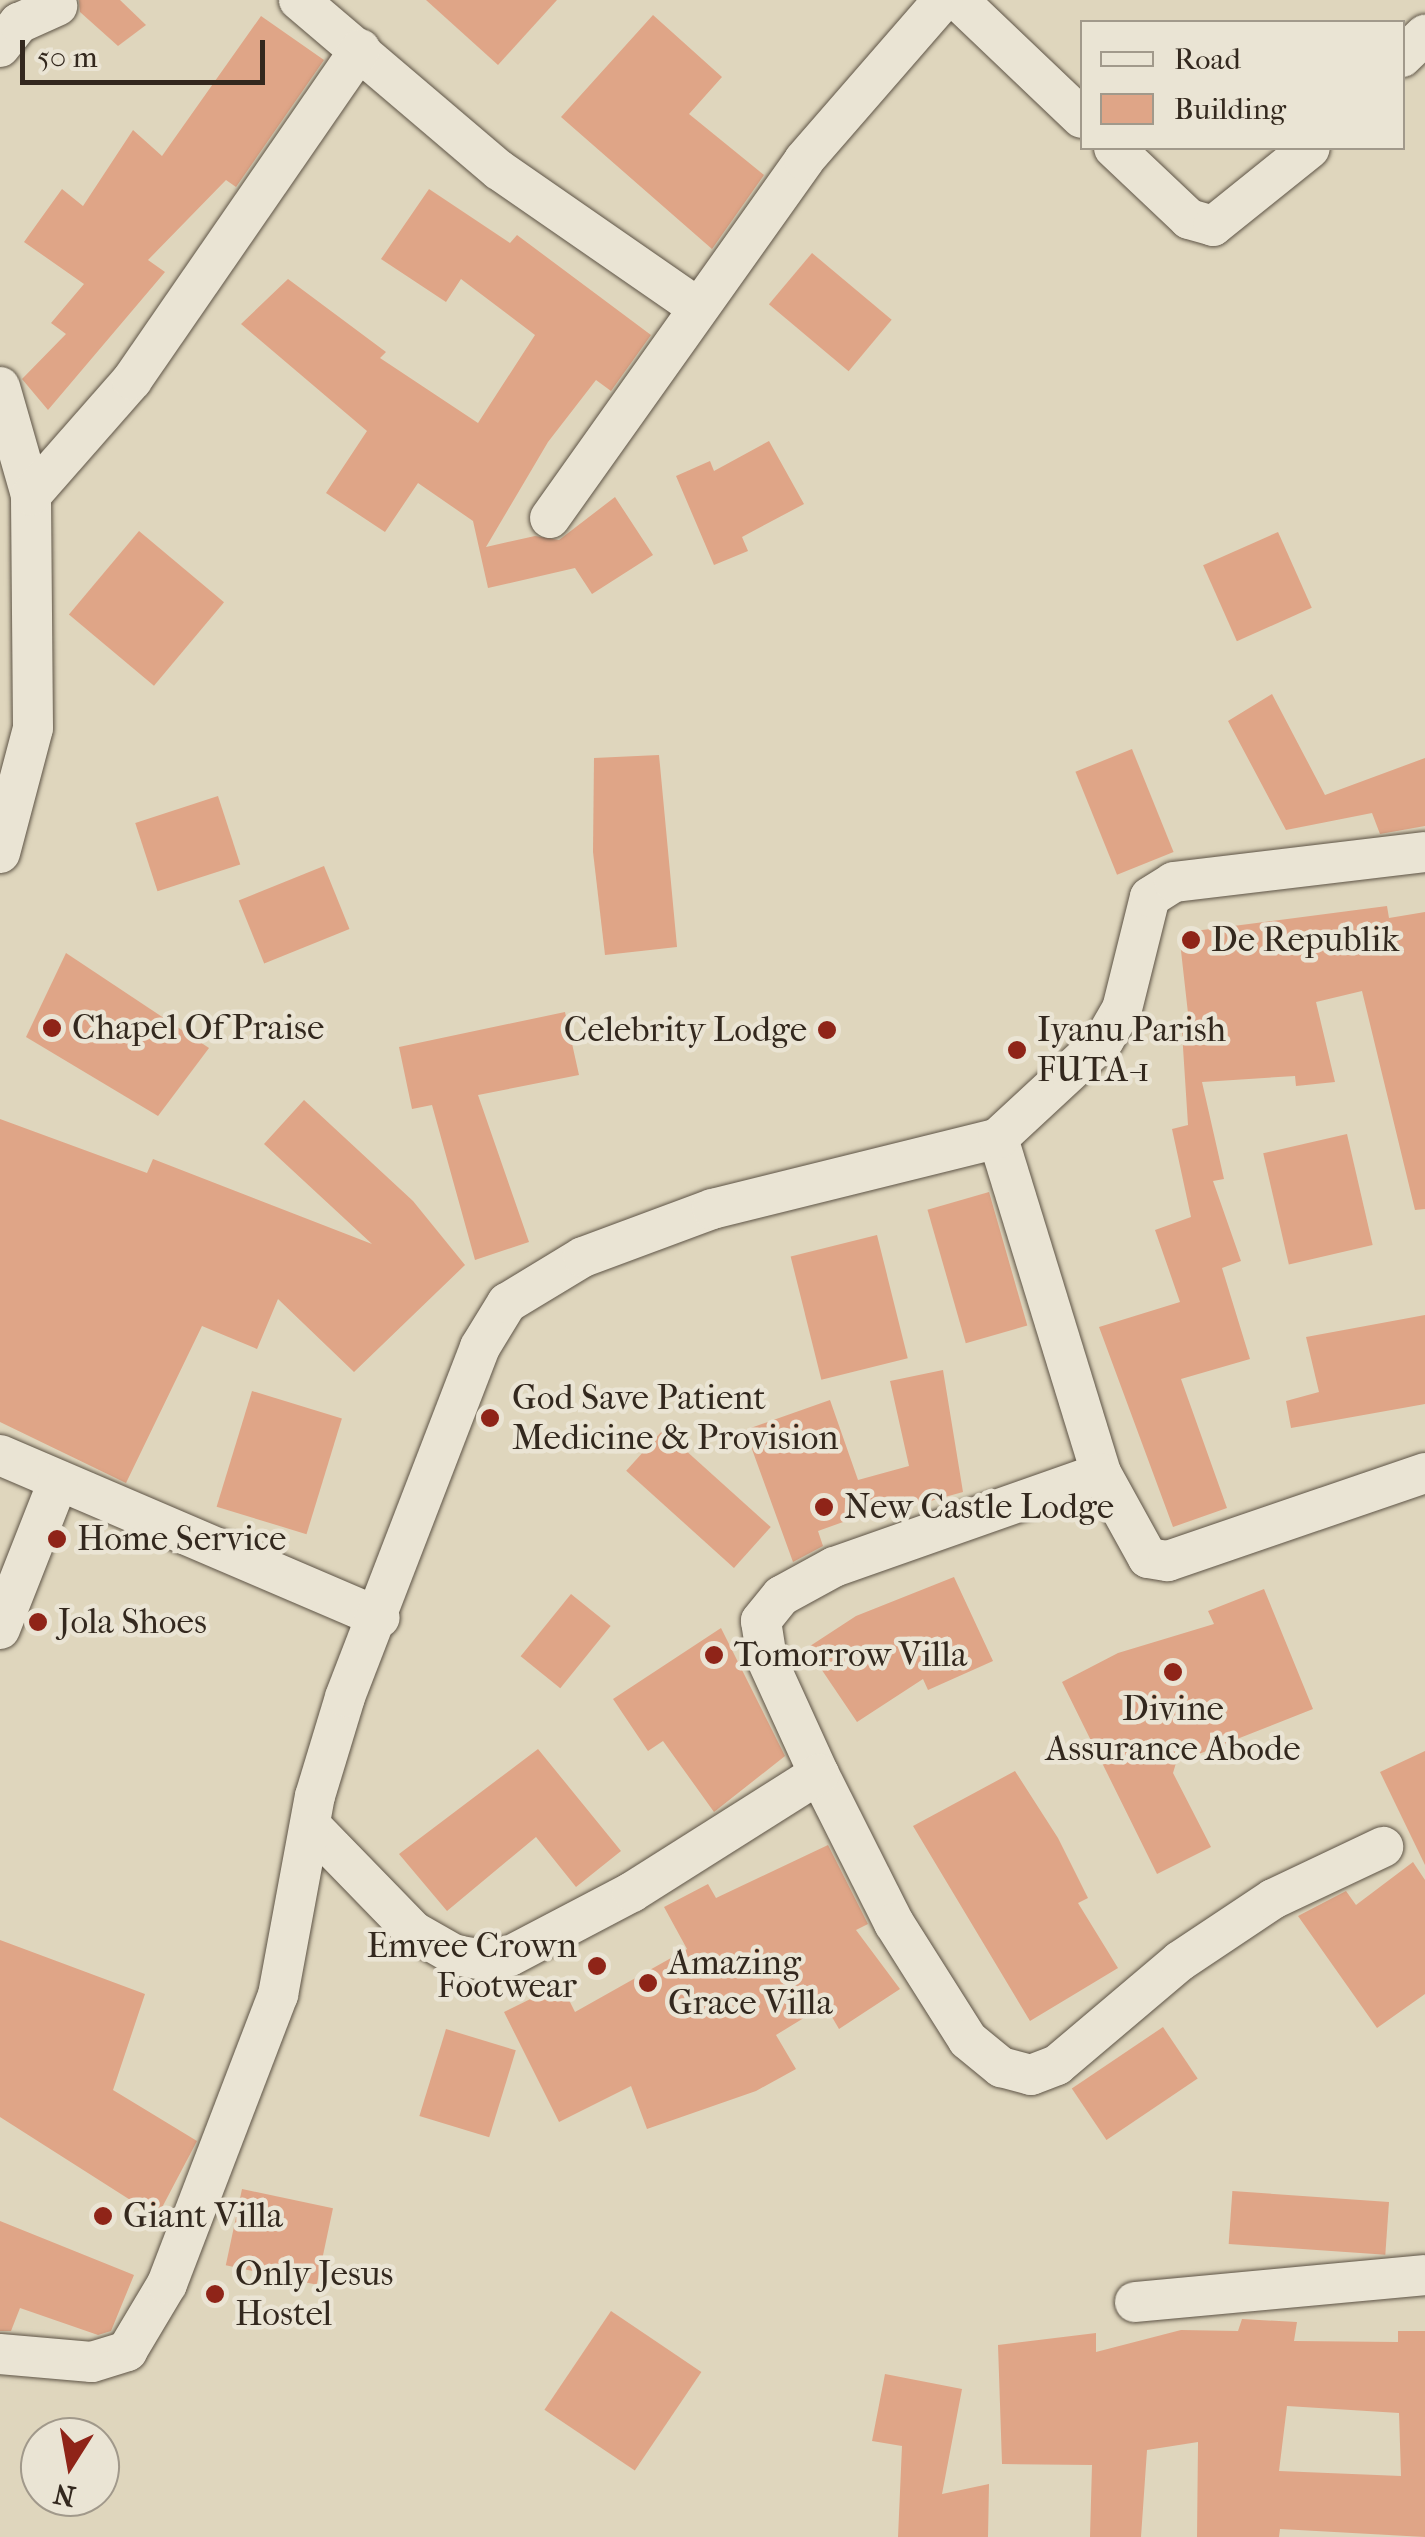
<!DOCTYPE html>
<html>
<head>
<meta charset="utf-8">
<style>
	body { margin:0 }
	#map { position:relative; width:1425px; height:2537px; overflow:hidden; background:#dfd6bd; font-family:"IM FELL French Canon",serif }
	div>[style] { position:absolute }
	.building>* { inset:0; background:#dfa587; transform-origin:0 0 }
	.roads { filter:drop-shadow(0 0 2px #5e5446) drop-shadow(0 0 2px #5e5446) }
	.minor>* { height:40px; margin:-20px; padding:0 20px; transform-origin:20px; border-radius:20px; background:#eae4d4 }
	.dots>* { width:28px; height:28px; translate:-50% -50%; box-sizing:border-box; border:5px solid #eae4d4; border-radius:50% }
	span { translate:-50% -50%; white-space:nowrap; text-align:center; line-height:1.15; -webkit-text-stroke:9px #eae4d4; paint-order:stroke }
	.poi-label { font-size:35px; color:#33281e }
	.left { translate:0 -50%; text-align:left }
	.right { translate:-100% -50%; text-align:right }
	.legend { position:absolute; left:1080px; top:20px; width:325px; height:130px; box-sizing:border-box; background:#eae4d4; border:2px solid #a1998b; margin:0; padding:12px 18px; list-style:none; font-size:30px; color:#33281e }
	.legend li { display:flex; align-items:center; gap:20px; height:50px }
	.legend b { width:50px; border:2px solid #a1998b }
	.north { position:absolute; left:20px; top:2417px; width:100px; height:100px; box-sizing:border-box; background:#eae4d4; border:2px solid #a1998b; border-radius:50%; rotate:191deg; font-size:28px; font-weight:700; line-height:40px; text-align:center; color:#33281e }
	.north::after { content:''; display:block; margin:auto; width:35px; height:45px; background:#8f2418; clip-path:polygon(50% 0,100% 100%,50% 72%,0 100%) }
	.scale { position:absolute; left:20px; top:40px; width:245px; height:45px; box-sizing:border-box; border:5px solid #33281e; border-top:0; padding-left:12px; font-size:30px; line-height:35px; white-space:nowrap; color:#33281e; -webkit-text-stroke:8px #eae4d4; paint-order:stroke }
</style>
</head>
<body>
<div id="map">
	<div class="building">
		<i style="clip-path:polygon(79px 0,120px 0,146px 25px,118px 46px,80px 12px)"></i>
		<i style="clip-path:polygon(426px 0,557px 0,498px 65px)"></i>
		<i style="clip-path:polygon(653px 15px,722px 77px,689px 114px,764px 175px,712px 249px,561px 117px)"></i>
		<i style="clip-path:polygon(261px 16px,324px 60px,236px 187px,226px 180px,148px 260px,165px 272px,48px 410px,22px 379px,66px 334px,51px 323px,84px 284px,24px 242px,62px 189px,83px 206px,133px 130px,162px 156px)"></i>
		<i style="clip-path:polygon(429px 189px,510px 243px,517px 235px,651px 335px,611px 391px,596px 380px,548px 442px,486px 547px,535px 536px,559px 540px,615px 497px,653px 555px,592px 594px,575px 568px,488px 588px,473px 521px,418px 483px,385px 532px,326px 493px,367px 431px,241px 324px,288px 279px,386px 352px,380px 358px,478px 423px,535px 335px,461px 279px,446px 302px,381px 259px)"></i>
		<i style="left:812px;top:253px;width:104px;height:67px;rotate:40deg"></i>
		<i style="clip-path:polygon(769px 441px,804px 504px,742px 537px,748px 551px,714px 565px,676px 476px,710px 461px,714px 471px)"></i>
		<i style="left:139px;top:531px;width:111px;height:109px;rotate:40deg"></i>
		<i style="left:1278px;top:532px;width:83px;height:82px;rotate:66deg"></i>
		<i style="clip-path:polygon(1272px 694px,1325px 795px,1425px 758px,1425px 826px,1380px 834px,1372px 813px,1286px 830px,1228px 721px)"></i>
		<i style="left:1132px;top:749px;width:111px;height:61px;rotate:68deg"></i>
		<i style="clip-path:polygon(659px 755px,677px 947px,605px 955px,593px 852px,594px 758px)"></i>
		<i style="left:218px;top:796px;width:72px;height:87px;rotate:72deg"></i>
		<i style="left:324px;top:866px;width:68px;height:92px;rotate:68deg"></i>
		<i style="clip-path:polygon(1387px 906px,1389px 918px,1425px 912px,1425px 1209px,1415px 1210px,1362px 991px,1316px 1002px,1335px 1082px,1296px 1086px,1295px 1076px,1202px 1082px,1224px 1179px,1213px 1181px,1241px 1261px,1222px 1268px,1250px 1359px,1181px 1379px,1227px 1508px,1173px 1527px,1099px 1327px,1180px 1302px,1155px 1230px,1191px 1217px,1172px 1129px,1188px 1125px,1182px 1032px,1190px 1031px,1179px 933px)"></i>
		<i style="clip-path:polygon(66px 953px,209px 1048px,158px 1116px,26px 1037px)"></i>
		<i style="clip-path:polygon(565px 1012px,579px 1075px,478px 1095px,529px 1242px,475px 1260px,432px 1105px,412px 1109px,399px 1047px)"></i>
		<i style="clip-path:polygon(304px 1100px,413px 1201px,465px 1265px,354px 1372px,278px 1299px,257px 1349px,202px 1326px,126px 1483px,0 1422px,0 1119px,147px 1173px,153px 1159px,372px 1244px,264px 1144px)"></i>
		<i style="left:1347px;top:1134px;width:114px;height:86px;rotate:77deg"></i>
		<i style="left:989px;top:1192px;width:139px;height:64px;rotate:74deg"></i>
		<i style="left:877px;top:1235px;width:127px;height:89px;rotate:76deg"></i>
		<i style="clip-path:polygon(1425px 1315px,1425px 1404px,1291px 1428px,1286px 1401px,1319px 1392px,1306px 1337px)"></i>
		<i style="clip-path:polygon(943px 1370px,963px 1492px,898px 1510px,896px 1503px,818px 1531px,823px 1546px,793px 1562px,745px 1430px,830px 1400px,858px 1480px,909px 1466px,890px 1381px)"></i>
		<i style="left:252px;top:1391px;width:94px;height:121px;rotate:17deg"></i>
		<i style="left:663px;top:1430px;width:145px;height:55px;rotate:42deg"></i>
		<i style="clip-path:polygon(954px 1577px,993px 1661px,928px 1690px,923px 1679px,857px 1722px,807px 1648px,856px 1616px)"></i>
		<i style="clip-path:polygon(1264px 1589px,1313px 1709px,1176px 1763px,1173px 1773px,1211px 1847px,1157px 1874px,1062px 1682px,1118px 1653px,1214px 1624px,1208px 1611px)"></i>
		<i style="left:571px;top:1594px;width:51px;height:80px;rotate:39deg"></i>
		<i style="clip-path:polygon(721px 1628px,785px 1756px,714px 1812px,663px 1741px,648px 1751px,613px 1699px)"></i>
		<i style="clip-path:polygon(538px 1749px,621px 1851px,576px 1887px,536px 1837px,447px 1911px,399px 1854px)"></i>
		<i style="clip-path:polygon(1425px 1751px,1425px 1865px,1380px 1772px)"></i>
		<i style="clip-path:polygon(1015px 1771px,1058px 1838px,1088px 1898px,1078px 1903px,1118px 1968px,1030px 2021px,913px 1826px)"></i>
		<i style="clip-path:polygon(828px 1845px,868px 1924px,856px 1930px,900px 1989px,839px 2029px,825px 2005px,776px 2035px,796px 2069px,756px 2091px,647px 2129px,631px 2086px,559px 2122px,504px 2012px,561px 1984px,575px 2012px,687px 1949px,664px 1907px,708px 1884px,716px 1898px)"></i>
		<i style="clip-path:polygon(1413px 1862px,1425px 1880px,1425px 1994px,1377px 2028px,1298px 1916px,1346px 1891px,1356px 1905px)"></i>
		<i style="clip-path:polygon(0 1940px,145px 1994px,113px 2090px,197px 2141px,157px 2217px,0 2117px)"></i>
		<i style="left:1163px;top:2027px;width:62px;height:110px;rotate:56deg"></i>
		<i style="left:446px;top:2029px;width:73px;height:91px;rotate:17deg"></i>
		<i style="left:242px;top:2189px;width:93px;height:78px;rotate:12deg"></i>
		<i style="left:1389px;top:2202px;width:53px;height:157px;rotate:94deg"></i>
		<i style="clip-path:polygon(0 2221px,134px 2275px,111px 2331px,98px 2335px,20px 2308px,11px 2331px,0 2331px)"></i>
		<i style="left:611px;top:2311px;width:109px;height:119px;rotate:34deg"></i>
		<i style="clip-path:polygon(evenodd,1242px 2319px,1297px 2322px,1294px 2341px,1398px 2342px,1398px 2331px,1425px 2331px,1425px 2537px,1280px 2529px,1279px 2537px,1197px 2537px,1198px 2442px,1147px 2450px,1141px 2537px,1090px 2537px,1092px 2465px,1002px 2464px,998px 2345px,1096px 2333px,1096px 2352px,1181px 2330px,1238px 2331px,1242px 2319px,1287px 2406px,1399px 2413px,1401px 2476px,1279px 2471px,1287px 2406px)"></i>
		<i style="clip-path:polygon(885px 2374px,962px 2389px,942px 2494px,989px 2484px,988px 2537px,898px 2537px,902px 2446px,872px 2441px)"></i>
	</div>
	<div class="roads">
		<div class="minor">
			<i style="left:299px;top:0;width:262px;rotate:40.4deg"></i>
			<i style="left:499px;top:170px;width:237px;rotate:34.7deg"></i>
			<i style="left:958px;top:0;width:171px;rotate:43.6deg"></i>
			<i style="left:0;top:47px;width:31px;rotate:-52deg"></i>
			<i style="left:19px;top:23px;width:42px;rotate:-24.1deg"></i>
			<i style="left:1402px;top:57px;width:32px;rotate:-44deg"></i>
			<i style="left:1114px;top:148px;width:103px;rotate:43.4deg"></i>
			<i style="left:1189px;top:219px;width:25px;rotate:16deg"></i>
			<i style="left:1213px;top:226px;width:124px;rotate:-38.8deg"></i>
			<i style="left:0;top:387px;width:112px;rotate:74deg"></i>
			<i style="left:550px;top:518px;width:439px;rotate:-54.6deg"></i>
			<i style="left:804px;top:160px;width:212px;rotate:-49deg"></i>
			<i style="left:0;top:853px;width:129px;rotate:-75.2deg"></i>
			<i style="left:33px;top:728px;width:233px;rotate:-90.5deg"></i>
			<i style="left:31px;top:495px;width:153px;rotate:-48.7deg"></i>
			<i style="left:132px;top:380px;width:402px;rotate:-55.4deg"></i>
			<i style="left:998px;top:1138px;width:350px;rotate:72.9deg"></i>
			<i style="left:1101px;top:1473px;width:97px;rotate:61.1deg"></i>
			<i style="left:1148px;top:1558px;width:20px;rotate:9deg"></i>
			<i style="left:1168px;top:1561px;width:272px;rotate:-18.9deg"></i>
			<i style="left:0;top:1455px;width:413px;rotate:23.2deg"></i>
			<i style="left:1101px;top:1473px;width:283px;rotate:160.6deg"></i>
			<i style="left:834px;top:1567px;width:60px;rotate:151.3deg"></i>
			<i style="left:781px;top:1596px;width:32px;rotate:129deg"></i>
			<i style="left:761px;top:1621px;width:39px;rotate:81deg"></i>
			<i style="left:767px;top:1660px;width:125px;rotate:65.5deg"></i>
			<i style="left:819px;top:1774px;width:167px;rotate:63.3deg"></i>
			<i style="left:894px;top:1923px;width:138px;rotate:57.7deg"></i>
			<i style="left:968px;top:2040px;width:43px;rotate:39.3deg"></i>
			<i style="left:1001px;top:2067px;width:31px;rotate:15deg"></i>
			<i style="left:1031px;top:2075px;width:28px;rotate:-21deg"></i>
			<i style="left:1057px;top:2065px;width:161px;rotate:-40.2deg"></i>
			<i style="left:1180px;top:1961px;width:112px;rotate:-33.7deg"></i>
			<i style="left:1273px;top:1899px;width:122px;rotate:-25.3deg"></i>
			<i style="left:0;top:1629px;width:158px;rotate:-68.5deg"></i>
			<i style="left:312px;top:1827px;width:145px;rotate:45.8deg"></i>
			<i style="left:413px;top:1931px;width:48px;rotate:29.7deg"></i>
			<i style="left:455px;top:1955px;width:29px;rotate:10deg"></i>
			<i style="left:484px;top:1960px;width:26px;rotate:-9deg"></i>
			<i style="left:510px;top:1956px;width:138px;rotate:-27.7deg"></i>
			<i style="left:632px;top:1892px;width:221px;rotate:-32.3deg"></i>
			<i style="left:1135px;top:2302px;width:291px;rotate:-5.3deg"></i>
			<i style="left:0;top:2354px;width:92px;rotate:5deg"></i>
			<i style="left:92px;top:2362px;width:37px;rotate:-17deg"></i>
			<i style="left:127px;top:2351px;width:78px;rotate:-59.2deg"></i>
			<i style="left:167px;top:2284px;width:310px;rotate:-69deg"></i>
			<i style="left:278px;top:1995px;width:202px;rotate:-79.5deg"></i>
			<i style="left:315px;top:1796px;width:103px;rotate:-73.1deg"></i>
			<i style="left:345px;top:1697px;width:375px;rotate:-68.9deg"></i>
			<i style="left:480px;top:1347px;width:52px;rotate:-58.5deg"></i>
			<i style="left:507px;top:1303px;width:89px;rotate:-31.2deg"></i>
			<i style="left:583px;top:1257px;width:138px;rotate:-20.4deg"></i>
			<i style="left:712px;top:1209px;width:295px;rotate:-13.9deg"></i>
			<i style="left:998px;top:1138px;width:144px;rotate:-42.8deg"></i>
			<i style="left:1104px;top:1040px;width:36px;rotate:-60deg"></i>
			<i style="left:1122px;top:1009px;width:115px;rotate:-76deg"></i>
			<i style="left:1150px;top:897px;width:28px;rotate:-32deg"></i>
			<i style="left:1174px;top:882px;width:253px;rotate:-6.8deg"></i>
		</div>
	</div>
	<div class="dots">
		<i style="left:1191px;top:940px;background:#8f2418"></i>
		<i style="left:52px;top:1028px;background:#8f2418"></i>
		<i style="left:827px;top:1030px;background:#8f2418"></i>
		<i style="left:1017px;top:1050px;background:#8f2418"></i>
		<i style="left:490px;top:1418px;background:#8f2418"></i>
		<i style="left:824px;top:1507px;background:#8f2418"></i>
		<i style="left:57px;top:1539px;background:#8f2418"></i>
		<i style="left:38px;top:1622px;background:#8f2418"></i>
		<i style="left:714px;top:1655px;background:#8f2418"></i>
		<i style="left:1173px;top:1672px;background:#8f2418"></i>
		<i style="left:597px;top:1966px;background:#8f2418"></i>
		<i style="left:648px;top:1983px;background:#8f2418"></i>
		<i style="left:103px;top:2216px;background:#8f2418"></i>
		<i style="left:215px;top:2294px;background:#8f2418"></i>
	</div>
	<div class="poi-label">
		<span class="left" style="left:1211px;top:940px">De Republik</span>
		<span class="left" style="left:72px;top:1028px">Chapel Of Praise</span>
		<span class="right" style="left:807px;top:1030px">Celebrity Lodge</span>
		<span class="left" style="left:1037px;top:1050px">Iyanu Parish<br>FUTA-1</span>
		<span class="left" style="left:512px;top:1418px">God Save Patient<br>Medicine &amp; Provision</span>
		<span class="left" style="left:844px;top:1507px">New Castle Lodge</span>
		<span class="left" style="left:77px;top:1539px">Home Service</span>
		<span class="left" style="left:58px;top:1622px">Jola Shoes</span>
		<span class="left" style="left:734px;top:1655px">Tomorrow Villa</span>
		<span style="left:1173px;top:1729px">Divine<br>Assurance Abode</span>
		<span class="right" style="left:577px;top:1966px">Emvee Crown<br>Footwear</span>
		<span class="left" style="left:668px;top:1983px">Amazing<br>Grace Villa</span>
		<span class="left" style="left:123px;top:2216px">Giant Villa</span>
		<span class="left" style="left:235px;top:2294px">Only Jesus<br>Hostel</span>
	</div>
	<ul class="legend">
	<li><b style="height:12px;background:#eae4d4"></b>Road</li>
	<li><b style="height:28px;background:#dfa587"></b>Building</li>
	</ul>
	<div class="north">N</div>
	<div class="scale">50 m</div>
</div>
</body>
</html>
